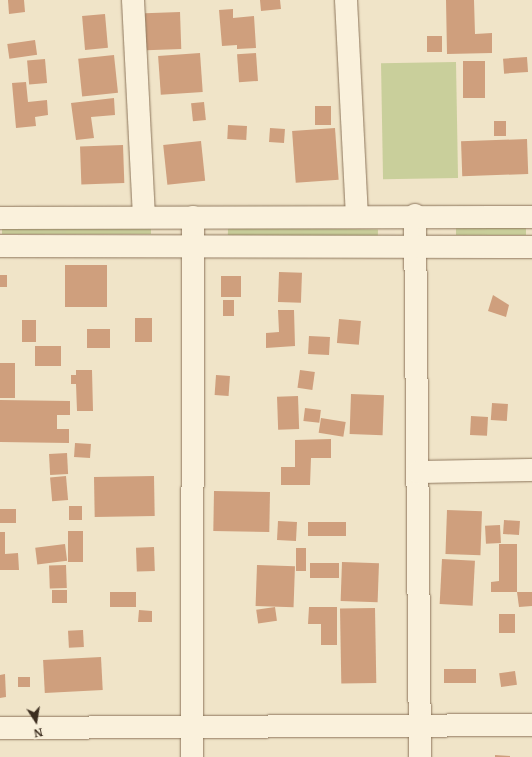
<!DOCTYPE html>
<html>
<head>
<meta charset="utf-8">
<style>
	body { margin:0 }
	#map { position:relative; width:532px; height:757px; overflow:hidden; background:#f0e4c8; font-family:Merriweather,serif }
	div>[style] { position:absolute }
	.green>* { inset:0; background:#c9cf9b; transform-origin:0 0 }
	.building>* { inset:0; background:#cf9f7d; transform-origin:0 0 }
	.roads { filter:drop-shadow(0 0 1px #8d765c) drop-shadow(0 0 1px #8d765c) }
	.minor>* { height:22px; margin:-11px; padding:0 11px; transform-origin:11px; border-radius:11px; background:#faf1dc }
	.tertiary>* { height:22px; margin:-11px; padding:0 11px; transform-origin:11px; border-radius:11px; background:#faf1dc }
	span { translate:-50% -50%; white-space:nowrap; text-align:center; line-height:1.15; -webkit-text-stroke:3px #f7eed8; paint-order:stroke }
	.north { position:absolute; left:16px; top:701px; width:40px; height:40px; -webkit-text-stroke:3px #f7eed8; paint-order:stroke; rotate:168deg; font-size:11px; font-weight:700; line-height:16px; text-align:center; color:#3d2e20 }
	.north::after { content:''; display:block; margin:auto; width:14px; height:18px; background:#3d2e20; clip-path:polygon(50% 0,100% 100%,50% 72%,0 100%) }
</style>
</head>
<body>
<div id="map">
	<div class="green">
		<i style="left:456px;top:62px;width:116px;height:75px;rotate:89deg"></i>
		<i style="left:2px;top:227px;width:149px;height:7px"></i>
		<i style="left:228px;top:227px;width:150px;height:8px;rotate:1deg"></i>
		<i style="left:526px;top:228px;width:7px;height:70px;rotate:90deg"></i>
	</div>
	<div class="building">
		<i style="clip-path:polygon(8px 0,24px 0,25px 12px,9px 14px)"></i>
		<i style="clip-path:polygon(260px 0,280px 0,281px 9px,261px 11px)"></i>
		<i style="clip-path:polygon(446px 0,474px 0,475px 34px,492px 33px,492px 53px,447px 54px)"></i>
		<i style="clip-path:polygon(233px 9px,233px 18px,254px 16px,256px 48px,237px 49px,237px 45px,222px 46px,219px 10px)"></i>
		<i style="left:180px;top:12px;width:37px;height:35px;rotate:88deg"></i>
		<i style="left:105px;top:14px;width:34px;height:23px;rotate:85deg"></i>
		<i style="left:427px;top:36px;width:15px;height:16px"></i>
		<i style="left:35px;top:40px;width:15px;height:28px;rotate:82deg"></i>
		<i style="left:200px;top:53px;width:39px;height:42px;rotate:86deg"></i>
		<i style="left:256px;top:53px;width:28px;height:19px;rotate:86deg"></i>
		<i style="left:114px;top:55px;width:38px;height:36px;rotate:84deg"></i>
		<i style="left:527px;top:57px;width:15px;height:24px;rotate:86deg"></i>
		<i style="left:45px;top:59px;width:24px;height:18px;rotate:85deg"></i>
		<i style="left:463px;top:61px;width:22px;height:37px"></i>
		<i style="clip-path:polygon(26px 82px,28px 102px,47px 100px,48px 115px,35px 117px,36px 126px,16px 128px,12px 83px)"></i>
		<i style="clip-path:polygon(114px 98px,115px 115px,91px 117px,94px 138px,76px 140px,71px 103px)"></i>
		<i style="left:204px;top:102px;width:18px;height:13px;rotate:84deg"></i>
		<i style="left:315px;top:106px;width:16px;height:19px"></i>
		<i style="left:494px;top:121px;width:12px;height:15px"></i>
		<i style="left:228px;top:125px;width:19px;height:14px;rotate:3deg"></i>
		<i style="left:270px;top:128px;width:15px;height:14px;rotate:4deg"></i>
		<i style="left:335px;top:128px;width:52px;height:43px;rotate:86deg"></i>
		<i style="left:527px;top:139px;width:35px;height:66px;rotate:88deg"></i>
		<i style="left:201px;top:141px;width:40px;height:38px;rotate:84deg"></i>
		<i style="left:123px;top:145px;width:38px;height:43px;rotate:88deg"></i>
		<i style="left:65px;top:265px;width:42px;height:42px"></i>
		<i style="left:279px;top:272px;width:23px;height:30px;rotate:2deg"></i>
		<i style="left:0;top:275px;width:7px;height:12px"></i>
		<i style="left:221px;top:276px;width:20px;height:21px"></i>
		<i style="clip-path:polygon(493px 295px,509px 305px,506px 317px,488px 311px)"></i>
		<i style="left:223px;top:300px;width:11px;height:16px"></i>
		<i style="clip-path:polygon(278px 310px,294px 310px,295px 346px,266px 348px,266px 333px,279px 332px)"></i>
		<i style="left:135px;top:318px;width:17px;height:24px"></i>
		<i style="left:339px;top:319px;width:22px;height:24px;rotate:5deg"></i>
		<i style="left:22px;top:320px;width:14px;height:22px"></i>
		<i style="left:87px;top:329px;width:23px;height:19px"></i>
		<i style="left:309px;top:336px;width:21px;height:18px;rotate:3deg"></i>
		<i style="left:35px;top:346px;width:26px;height:20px"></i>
		<i style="left:0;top:363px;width:15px;height:35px"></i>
		<i style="clip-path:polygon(76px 370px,92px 370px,93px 411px,77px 411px,76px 384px,71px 384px,71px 375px,76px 375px)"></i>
		<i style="left:300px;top:370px;width:15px;height:18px;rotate:8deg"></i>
		<i style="left:216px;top:375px;width:14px;height:20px;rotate:4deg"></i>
		<i style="left:351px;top:394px;width:33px;height:40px;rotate:2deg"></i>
		<i style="left:298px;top:396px;width:33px;height:21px;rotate:88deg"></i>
		<i style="clip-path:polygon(0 400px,70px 401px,70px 415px,57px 415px,57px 429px,69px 429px,69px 443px,0 442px)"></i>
		<i style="left:492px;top:403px;width:16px;height:17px;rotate:4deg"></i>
		<i style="left:305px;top:408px;width:16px;height:13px;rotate:7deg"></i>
		<i style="left:471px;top:416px;width:17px;height:19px;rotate:3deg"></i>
		<i style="left:321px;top:418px;width:25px;height:15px;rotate:9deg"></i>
		<i style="clip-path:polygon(331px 439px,331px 458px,311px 458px,310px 485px,281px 485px,281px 467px,295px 467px,295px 440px)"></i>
		<i style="left:75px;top:443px;width:16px;height:14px;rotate:4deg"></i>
		<i style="left:67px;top:453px;width:21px;height:18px;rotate:87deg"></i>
		<i style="left:66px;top:476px;width:24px;height:16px;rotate:85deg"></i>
		<i style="left:154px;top:476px;width:40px;height:60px;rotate:89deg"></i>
		<i style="left:214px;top:491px;width:56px;height:40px;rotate:1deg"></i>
		<i style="left:69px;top:506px;width:13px;height:14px"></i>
		<i style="left:16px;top:509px;width:14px;height:16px;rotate:90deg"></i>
		<i style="left:447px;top:510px;width:35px;height:44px;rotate:2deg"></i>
		<i style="left:504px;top:520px;width:16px;height:14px;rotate:4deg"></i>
		<i style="left:278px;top:521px;width:19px;height:19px;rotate:3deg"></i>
		<i style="left:308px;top:522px;width:38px;height:14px"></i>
		<i style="left:500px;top:525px;width:18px;height:15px;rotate:87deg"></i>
		<i style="left:68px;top:531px;width:15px;height:31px"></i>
		<i style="clip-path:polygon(0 532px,5px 532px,5px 554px,18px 553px,19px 570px,0 570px)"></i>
		<i style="left:65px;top:544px;width:17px;height:30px;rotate:83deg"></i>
		<i style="clip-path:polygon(499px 544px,517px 544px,517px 592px,491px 592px,491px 582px,499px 581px)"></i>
		<i style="left:154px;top:547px;width:24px;height:18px;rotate:88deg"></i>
		<i style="left:296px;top:548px;width:10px;height:23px"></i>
		<i style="left:442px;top:559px;width:33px;height:45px;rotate:3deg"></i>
		<i style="left:342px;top:562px;width:37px;height:39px;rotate:2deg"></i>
		<i style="left:310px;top:563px;width:29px;height:15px"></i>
		<i style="left:66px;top:565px;width:23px;height:17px;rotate:88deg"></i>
		<i style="left:257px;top:565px;width:38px;height:41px;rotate:2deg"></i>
		<i style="left:67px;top:590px;width:13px;height:15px;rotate:90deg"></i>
		<i style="left:136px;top:592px;width:15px;height:26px;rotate:90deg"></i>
		<i style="clip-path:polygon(517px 592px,532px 592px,532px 606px,519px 607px)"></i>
		<i style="left:275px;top:607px;width:14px;height:19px;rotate:82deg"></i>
		<i style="clip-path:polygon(309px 607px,337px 607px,337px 645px,321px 645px,321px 624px,308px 624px)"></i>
		<i style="left:375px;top:608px;width:75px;height:35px;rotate:89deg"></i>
		<i style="clip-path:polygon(139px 610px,152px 611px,152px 622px,138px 622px)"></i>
		<i style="left:515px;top:614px;width:19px;height:16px;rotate:90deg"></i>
		<i style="left:83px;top:630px;width:17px;height:15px;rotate:87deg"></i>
		<i style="left:101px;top:657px;width:33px;height:58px;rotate:87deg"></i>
		<i style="left:444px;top:669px;width:32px;height:14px"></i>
		<i style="left:515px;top:671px;width:14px;height:16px;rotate:82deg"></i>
		<i style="clip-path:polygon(5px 674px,6px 697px,0 698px,0 675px)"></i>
		<i style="left:30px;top:677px;width:10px;height:12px;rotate:90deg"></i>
		<i style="clip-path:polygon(495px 755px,510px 756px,510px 757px,495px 757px)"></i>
	</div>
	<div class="roads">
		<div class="minor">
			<i style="left:133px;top:0;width:217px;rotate:87.1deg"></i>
			<i style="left:346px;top:0;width:216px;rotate:87.1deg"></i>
			<i style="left:415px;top:215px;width:542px;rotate:89.47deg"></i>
			<i style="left:418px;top:472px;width:114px;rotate:-1deg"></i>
			<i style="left:0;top:728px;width:532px;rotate:-0.32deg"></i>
			<i style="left:192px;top:757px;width:540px;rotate:-89.89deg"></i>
		</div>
		<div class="tertiary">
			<i style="left:0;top:218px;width:532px;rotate:-0.11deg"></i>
			<i style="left:0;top:246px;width:532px;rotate:0.11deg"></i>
		</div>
	</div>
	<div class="north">N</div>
</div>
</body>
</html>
